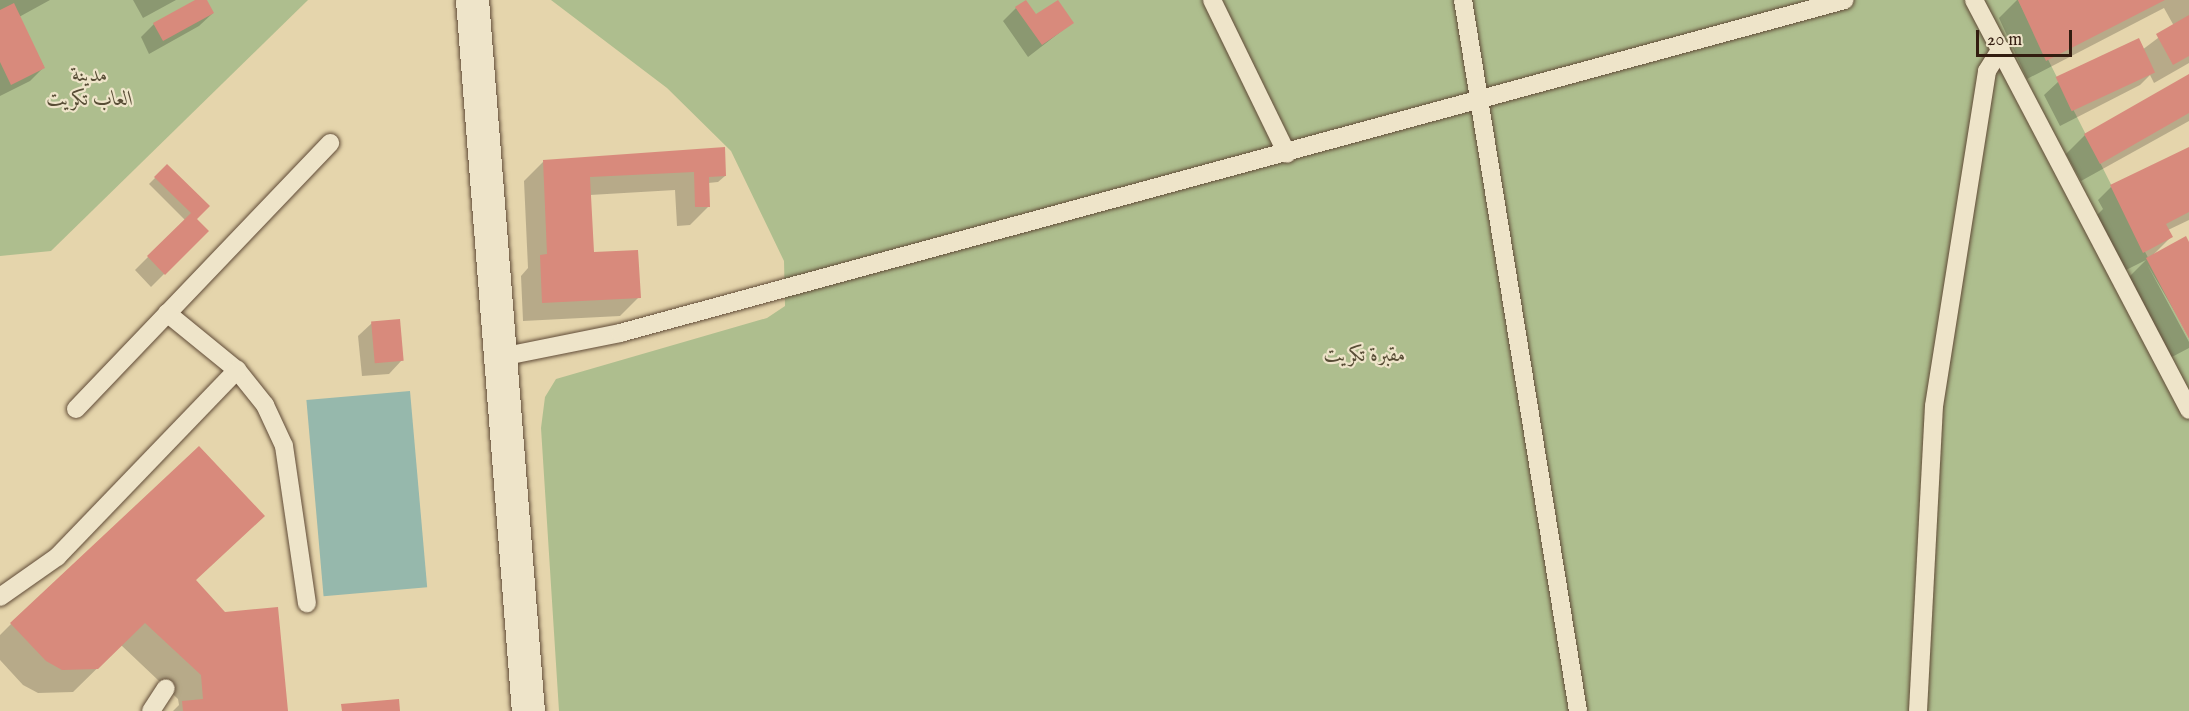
<!DOCTYPE html>
<html>
<head>
<meta charset="utf-8">
<style>
	body { margin:0 }
	#map { position:relative; width:2189px; height:711px; overflow:hidden; background:#e5d5ac; font-family:"IM FELL English",Amiri,serif }
	div>[style] { position:absolute }
	.green>* { inset:0; background:#aebe8e }
	.water>* { inset:0; background:#96b8ac; transform-origin:0 0 }
	.shadow>* { inset:0; background:#0003 }
	.building>* { inset:0; background:#d88a7c; transform-origin:0 0 }
	.roads { filter:drop-shadow(0 0 2px #604b37) drop-shadow(0 0 2px #604b37) }
	.lane>* { height:18px; margin:-9px; padding:0 9px; transform-origin:9px; border-radius:9px; background:#eee4c9 }
	.secondary>* { height:33px; margin:-16.5px; padding:0 16.5px; transform-origin:16.5px; border-radius:16.5px; background:#eee4c9 }
	span { translate:-50% -50%; white-space:nowrap; text-align:center; line-height:1.15; -webkit-text-stroke:4.5px #eee4c9; paint-order:stroke }
	.park-label { font-size:21px; color:#584d36; font-style:italic }
	.scale { position:absolute; left:1976px; top:30px; width:96px; height:27px; box-sizing:border-box; border:3px solid #331d10; border-top:0; padding-left:8px; font-size:18px; line-height:21px; white-space:nowrap; color:#331d10; -webkit-text-stroke:4px #eee4c9; paint-order:stroke }
</style>
</head>
<body>
<div id="map">
	<div class="green">
		<i style="clip-path:polygon(0 0,308px 0,51px 251px,0 256px)"></i>
		<i style="clip-path:polygon(551px 0,2018px 0,2189px 339px,2189px 711px,559px 711px,541px 428px,545px 397px,556px 379px,767px 318px,785px 306px,784px 261px,731px 151px,667px 88px)"></i>
	</div>
	<div class="water">
		<i style="left:410px;top:391px;width:197px;height:104px;rotate:85deg"></i>
	</div>
	<div class="shadow">
		<i style="clip-path:polygon(0 0,50px 0,19px 17px,44px 67px,30px 81px,0 96px)"></i>
		<i style="clip-path:polygon(133px 0,176px 0,143px 18px)"></i>
		<i style="clip-path:polygon(198px 0,206px 0,213px 13px,199px 26px,149px 54px,141px 37px,154px 24px)"></i>
		<i style="clip-path:polygon(2017px 0,2189px 0,2189px 63px,2154px 83px,2150px 75px,2140px 85px,2060px 126px,2044px 95px,2058px 82px,2142px 50px,2174px 26px,2164px 8px,2027px 79px,1999px 18px)"></i>
		<i style="clip-path:polygon(1016px 8px,1035px 16px,1072px 23px,1028px 57px,1003px 21px)"></i>
		<i style="clip-path:polygon(2189px 76px,2189px 121px,2081px 181px,2066px 154px,2085px 135px)"></i>
		<i style="clip-path:polygon(2189px 148px,2189px 220px,2168px 230px,2171px 237px,2153px 255px,2189px 245px,2189px 336px,2147px 264px,2189px 342px,2189px 348px,2170px 358px,2128px 278px,2146px 260px,2124px 271px,2097px 215px,2103px 209px,2098px 200px,2111px 187px)"></i>
		<i style="clip-path:polygon(681px 154px,725px 176px,718px 182px,708px 183px,709px 206px,690px 225px,677px 226px,675px 190px,590px 195px,593px 254px,639px 297px,620px 316px,523px 321px,521px 276px,528px 268px,524px 181px,543px 162px)"></i>
		<i style="clip-path:polygon(167px 166px,195px 219px,207px 231px,151px 287px,135px 270px,185px 220px,149px 184px)"></i>
		<i style="clip-path:polygon(372px 323px,402px 360px,389px 374px,362px 376px,358px 336px)"></i>
		<i style="clip-path:polygon(194px 581px,286px 711px,173px 711px,179px 705px,178px 699px,121px 645px,73px 692px,38px 693px,23px 685px,0 660px,0 635px,11px 624px)"></i>
	</div>
	<div class="building">
		<i style="clip-path:polygon(195px 0,207px 0,214px 13px,163px 41px,153px 23px)"></i>
		<i style="clip-path:polygon(1026px 0,1036px 14px,1058px 0,1074px 23px,1042px 45px,1015px 7px)"></i>
		<i style="clip-path:polygon(2018px 0,2165px 0,2046px 61px)"></i>
		<i style="clip-path:polygon(14px 3px,45px 68px,11px 85px,0 62px,0 10px)"></i>
		<i style="clip-path:polygon(2189px 15px,2189px 56px,2173px 65px,2156px 34px)"></i>
		<i style="left:2139px;top:38px;width:38px;height:92px;rotate:65deg"></i>
		<i style="clip-path:polygon(2189px 74px,2189px 113px,2100px 164px,2084px 134px)"></i>
		<i style="clip-path:polygon(725px 147px,726px 176px,709px 177px,710px 207px,695px 207px,694px 172px,590px 177px,594px 252px,638px 250px,641px 298px,542px 303px,540px 255px,547px 254px,543px 160px)"></i>
		<i style="clip-path:polygon(2189px 147px,2189px 212px,2166px 224px,2173px 237px,2143px 253px,2110px 185px)"></i>
		<i style="clip-path:polygon(167px 164px,210px 206px,197px 219px,209px 231px,165px 275px,147px 256px,191px 213px,154px 177px)"></i>
		<i style="clip-path:polygon(2186px 236px,2189px 242px,2189px 339px,2146px 258px)"></i>
		<i style="left:400px;top:319px;width:42px;height:29px;rotate:85deg"></i>
		<i style="clip-path:polygon(199px 446px,265px 516px,196px 580px,225px 612px,278px 607px,288px 711px,183px 711px,182px 701px,203px 699px,201px 675px,145px 623px,98px 669px,62px 670px,46px 661px,10px 623px)"></i>
		<i style="clip-path:polygon(399px 699px,400px 711px,342px 711px,341px 704px)"></i>
	</div>
	<div class="roads">
		<div class="lane">
			<i style="left:1212px;top:0;width:171px;rotate:64deg"></i>
			<i style="left:1463px;top:0;width:720px;rotate:80.81deg"></i>
			<i style="left:1974px;top:0;width:463px;rotate:62.3deg"></i>
			<i style="left:167px;top:313px;width:90px;rotate:39.2deg"></i>
			<i style="left:237px;top:370px;width:45px;rotate:51.3deg"></i>
			<i style="left:265px;top:405px;width:45px;rotate:65.1deg"></i>
			<i style="left:284px;top:446px;width:159px;rotate:81.7deg"></i>
			<i style="left:501px;top:357px;width:121px;rotate:-11.4deg"></i>
			<i style="left:620px;top:333px;width:1269px;rotate:-15.21deg"></i>
			<i style="left:76px;top:409px;width:368px;rotate:-46.3deg"></i>
			<i style="left:0;top:597px;width:70px;rotate:-35.1deg"></i>
			<i style="left:57px;top:557px;width:260px;rotate:-46.1deg"></i>
			<i style="left:151px;top:711px;width:27px;rotate:-57deg"></i>
			<i style="left:1918px;top:711px;width:305px;rotate:-87deg"></i>
			<i style="left:1934px;top:406px;width:339px;rotate:-81deg"></i>
			<i style="left:1987px;top:71px;width:26px;rotate:-58deg"></i>
		</div>
		<div class="secondary">
			<i style="left:472px;top:0;width:713px;rotate:85.5deg"></i>
		</div>
	</div>
	<div class="park-label">
		<span style="left:90px;top:88px">مدينة<br>العاب تكريت</span>
		<span style="left:1365px;top:356px">مقبرة تكريت</span>
	</div>
	<div class="scale">20 m</div>
</div>
</body>
</html>
